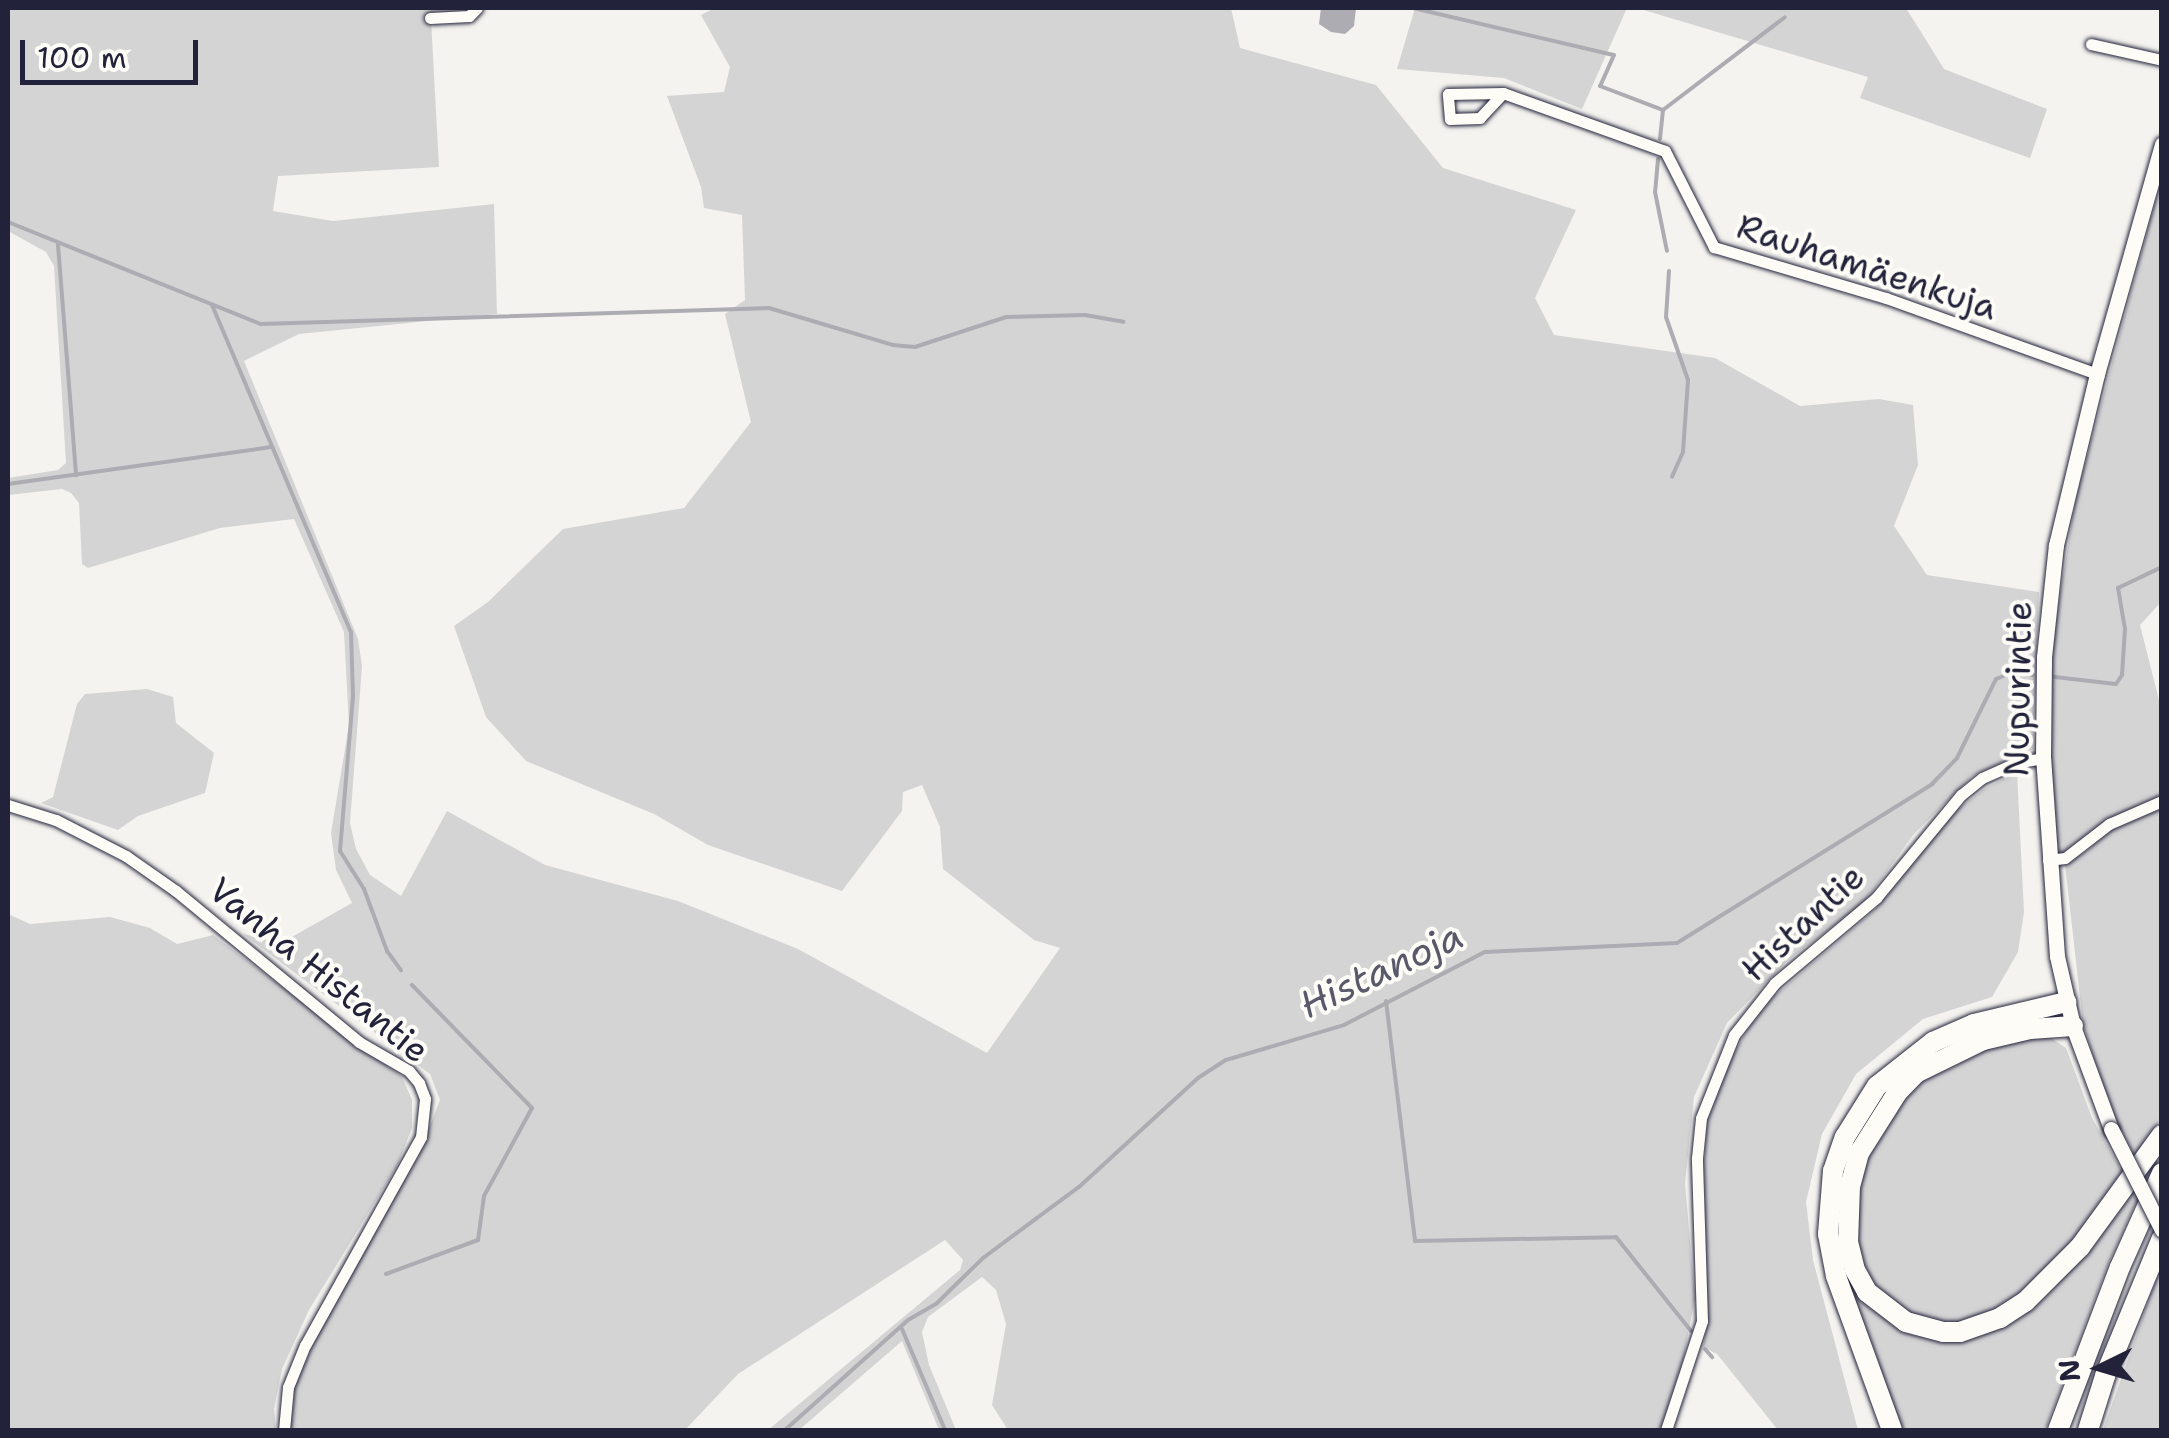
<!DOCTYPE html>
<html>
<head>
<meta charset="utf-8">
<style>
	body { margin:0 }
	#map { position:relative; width:2169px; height:1438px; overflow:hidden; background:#f4f3ef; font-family:"Shantell Sans",sans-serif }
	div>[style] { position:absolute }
	.green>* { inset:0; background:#d5d4d5 }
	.water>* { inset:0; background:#acacb2 }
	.stream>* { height:4px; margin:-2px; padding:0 2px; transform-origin:2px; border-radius:2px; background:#acacb2 }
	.roads { filter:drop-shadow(0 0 2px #22223b) drop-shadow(0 0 2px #22223b) }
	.minor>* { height:11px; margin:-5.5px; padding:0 5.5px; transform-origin:5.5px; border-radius:5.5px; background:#fdfcf7 }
	.secondary>* { height:15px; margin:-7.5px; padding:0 7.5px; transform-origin:7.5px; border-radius:7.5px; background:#fdfcf7 }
	.motorway>* { height:20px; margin:-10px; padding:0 10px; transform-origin:10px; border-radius:10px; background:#fdfcf7 }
	.bridges { filter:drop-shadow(0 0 2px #22223b) drop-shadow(0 0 2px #22223b) }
	.secondary-bridge>* { height:15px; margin:-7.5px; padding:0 7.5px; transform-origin:7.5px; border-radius:7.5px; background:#fdfcf7 }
	span { translate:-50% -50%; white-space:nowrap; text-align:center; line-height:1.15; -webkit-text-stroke:8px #fdfcf7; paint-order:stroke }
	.street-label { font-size:35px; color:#22223b }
	.water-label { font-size:38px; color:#59596b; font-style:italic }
	.frame { position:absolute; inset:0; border:10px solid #22223b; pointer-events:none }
	.north { position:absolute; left:2049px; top:1318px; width:100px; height:100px; -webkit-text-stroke:8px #fdfcf7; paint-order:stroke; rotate:265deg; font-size:28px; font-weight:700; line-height:40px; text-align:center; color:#22223b }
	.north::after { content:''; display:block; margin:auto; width:35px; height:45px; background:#22223b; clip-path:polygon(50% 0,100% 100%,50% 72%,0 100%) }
	.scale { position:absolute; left:20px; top:40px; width:178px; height:45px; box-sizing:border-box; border:5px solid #22223b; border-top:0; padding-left:12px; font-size:30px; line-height:35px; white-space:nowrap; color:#22223b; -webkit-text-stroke:8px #fdfcf7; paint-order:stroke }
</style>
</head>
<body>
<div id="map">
	<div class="green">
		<i style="clip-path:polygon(8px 8px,477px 8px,469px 16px,431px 19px,439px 167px,278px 176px,273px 211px,333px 221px,494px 204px,497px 314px,299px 334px,244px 361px,358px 639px,362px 666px,350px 823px,356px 849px,370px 875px,401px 896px,447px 811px,545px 865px,678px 901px,798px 949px,987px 1053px,1060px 948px,1034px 940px,943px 869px,940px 827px,922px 785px,903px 792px,902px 811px,842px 891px,708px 845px,654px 814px,526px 761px,486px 717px,454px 626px,488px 602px,563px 529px,684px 508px,751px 422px,725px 314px,745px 300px,742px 215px,704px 208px,701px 187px,667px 96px,724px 92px,730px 67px,701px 15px,715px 8px,1231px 8px,1240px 48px,1376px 85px,1443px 168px,1576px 210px,1535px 298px,1554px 335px,1715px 358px,1800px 406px,1879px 399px,1913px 405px,1918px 465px,1894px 526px,1927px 575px,2039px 592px,2033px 749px,1972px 776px,1913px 835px,1864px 903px,1787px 961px,1727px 1023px,1694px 1097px,1685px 1183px,1695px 1298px,1679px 1381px,1660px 1430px,1008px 1430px,992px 1405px,1006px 1324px,996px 1290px,982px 1277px,928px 1317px,922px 1332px,929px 1365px,956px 1430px,939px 1430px,902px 1341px,799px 1430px,768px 1430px,960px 1270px,963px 1260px,945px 1240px,738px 1374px,685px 1430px,290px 1430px,291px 1392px,336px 1294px,417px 1159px,440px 1100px,430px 1074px,243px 934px,276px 941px,290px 938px,352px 903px,336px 870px,331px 833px,349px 725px,344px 632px,294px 519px,220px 528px,88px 568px,82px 564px,79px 503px,71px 493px,62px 489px,8px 495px,8px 478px,58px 470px,66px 463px,54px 266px,46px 252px,8px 231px)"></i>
		<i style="clip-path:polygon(1415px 8px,1627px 8px,1582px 109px,1504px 78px,1397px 69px)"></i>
		<i style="clip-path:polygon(1637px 8px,1906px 8px,1944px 69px,2047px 109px,2030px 158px,1860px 98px,1868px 77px)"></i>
		<i style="clip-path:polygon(2161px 181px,2162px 601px,2140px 625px,2161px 708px,2161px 798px,2064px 854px,2056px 852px,2051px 756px,2052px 651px,2061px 589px,2076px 498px)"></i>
		<i style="clip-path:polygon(147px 689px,173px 697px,176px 723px,214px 753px,205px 793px,138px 816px,118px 830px,41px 803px,53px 797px,77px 704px,85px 694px)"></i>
		<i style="clip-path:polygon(2017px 772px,2024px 912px,2018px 952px,1992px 997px,1923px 1019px,1856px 1074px,1822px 1134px,1806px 1202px,1813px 1260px,1858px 1430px,1778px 1430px,1717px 1354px,1703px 1347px,1708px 1318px,1704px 1169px,1707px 1120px,1726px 1067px,1760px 1008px,1873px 912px,1949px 816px,1984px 789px)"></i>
		<i style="clip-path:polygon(2161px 807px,2161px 1118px,2136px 1159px,2108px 1102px,2083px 1024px,2065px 864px,2087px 851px,2108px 830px)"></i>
		<i style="clip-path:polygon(8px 914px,30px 924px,110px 917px,150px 928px,177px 944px,213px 935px,402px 1077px,412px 1100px,412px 1128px,397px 1166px,309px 1310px,282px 1369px,274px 1409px,276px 1430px,8px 1430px)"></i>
		<i style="clip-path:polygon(2052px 1014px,2052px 1018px,1988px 1033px,1872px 1115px,1843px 1255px,1909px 1330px,2004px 1322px,2157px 1155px,2108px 1264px,2045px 1430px,1897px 1430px,1837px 1257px,1840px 1169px,1869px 1105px,1935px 1047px)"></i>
		<i style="clip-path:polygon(2048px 1036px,2066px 1048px,2092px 1118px,2125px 1177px,2032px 1290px,1994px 1315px,1950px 1326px,1906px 1316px,1870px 1287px,1851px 1227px,1853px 1189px,1884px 1117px,1932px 1070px,1997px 1042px)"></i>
		<i style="clip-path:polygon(2161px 1266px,2161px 1430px,2103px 1430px)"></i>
	</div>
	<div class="water">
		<i style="clip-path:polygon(1321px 8px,1356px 8px,1354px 26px,1345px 34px,1331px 32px,1319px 24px)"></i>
	</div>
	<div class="stream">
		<i style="left:1413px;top:8px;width:206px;rotate:13.2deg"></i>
		<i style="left:1614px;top:55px;width:34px;rotate:114deg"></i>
		<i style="left:1600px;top:86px;width:67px;rotate:20.9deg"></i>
		<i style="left:1663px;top:110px;width:29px;rotate:96deg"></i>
		<i style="left:1663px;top:110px;width:153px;rotate:-37.3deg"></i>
		<i style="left:1658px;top:159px;width:33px;rotate:95deg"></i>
		<i style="left:1655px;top:192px;width:60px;rotate:78.5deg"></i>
		<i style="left:8px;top:222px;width:273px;rotate:22deg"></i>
		<i style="left:261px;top:324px;width:508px;rotate:-1.8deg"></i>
		<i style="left:769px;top:308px;width:129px;rotate:16.6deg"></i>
		<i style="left:893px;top:345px;width:22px;rotate:5deg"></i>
		<i style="left:915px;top:347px;width:96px;rotate:-18.2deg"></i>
		<i style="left:1006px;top:317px;width:79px;rotate:-1.5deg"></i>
		<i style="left:1085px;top:315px;width:39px;rotate:10deg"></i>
		<i style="left:58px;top:245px;width:231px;rotate:85.5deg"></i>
		<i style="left:1669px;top:271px;width:46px;rotate:93.7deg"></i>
		<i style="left:1666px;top:317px;width:67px;rotate:70.8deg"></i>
		<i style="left:1688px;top:380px;width:72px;rotate:94deg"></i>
		<i style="left:1683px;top:452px;width:27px;rotate:114deg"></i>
		<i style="left:212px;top:305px;width:355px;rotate:67deg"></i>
		<i style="left:351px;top:632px;width:64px;rotate:88.2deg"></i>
		<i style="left:353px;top:696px;width:156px;rotate:94.8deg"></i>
		<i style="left:340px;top:851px;width:45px;rotate:57.7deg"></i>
		<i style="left:364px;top:889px;width:66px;rotate:69.6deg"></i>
		<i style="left:387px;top:951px;width:24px;rotate:54deg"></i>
		<i style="left:8px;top:484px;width:267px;rotate:-8deg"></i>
		<i style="left:2055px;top:677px;width:61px;rotate:6.5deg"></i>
		<i style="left:2116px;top:684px;width:11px;rotate:-56deg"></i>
		<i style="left:2122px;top:675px;width:46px;rotate:-86.3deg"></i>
		<i style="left:2125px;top:629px;width:42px;rotate:-99.7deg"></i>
		<i style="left:2118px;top:588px;width:49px;rotate:-25.5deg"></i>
		<i style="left:1386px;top:1001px;width:242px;rotate:83.1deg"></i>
		<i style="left:1415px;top:1241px;width:201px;rotate:-1.1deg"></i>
		<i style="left:1616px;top:1237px;width:120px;rotate:51.4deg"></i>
		<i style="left:386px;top:1274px;width:98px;rotate:-20.3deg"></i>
		<i style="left:478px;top:1240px;width:44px;rotate:-82.2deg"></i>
		<i style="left:484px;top:1196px;width:100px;rotate:-61.4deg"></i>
		<i style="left:532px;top:1108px;width:172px;rotate:-134.3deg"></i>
		<i style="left:902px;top:1329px;width:110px;rotate:66.9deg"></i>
		<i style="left:1705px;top:1349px;width:11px;rotate:49deg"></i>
		<i style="left:785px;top:1430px;width:165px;rotate:-41.8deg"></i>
		<i style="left:908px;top:1320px;width:32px;rotate:-30deg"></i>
		<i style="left:936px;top:1304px;width:66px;rotate:-44.4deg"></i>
		<i style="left:983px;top:1258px;width:119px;rotate:-36.5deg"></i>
		<i style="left:1079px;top:1187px;width:161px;rotate:-42.5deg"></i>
		<i style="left:1198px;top:1078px;width:33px;rotate:-33deg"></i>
		<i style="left:1226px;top:1060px;width:123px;rotate:-16.5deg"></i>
		<i style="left:1344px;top:1025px;width:159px;rotate:-27.4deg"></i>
		<i style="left:1485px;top:952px;width:192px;rotate:-2.7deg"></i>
		<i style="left:1677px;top:943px;width:301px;rotate:-31.9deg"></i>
		<i style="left:1932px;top:784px;width:36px;rotate:-46deg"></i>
		<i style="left:1957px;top:758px;width:88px;rotate:-63.7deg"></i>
		<i style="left:1996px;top:679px;width:16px;rotate:-22deg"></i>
		<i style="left:2011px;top:673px;width:22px;rotate:5deg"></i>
	</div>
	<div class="roads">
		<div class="minor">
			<i style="left:430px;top:18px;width:39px;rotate:-3deg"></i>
			<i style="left:469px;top:16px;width:11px;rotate:-45deg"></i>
			<i style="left:2091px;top:44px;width:73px;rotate:12.7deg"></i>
			<i style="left:1503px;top:93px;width:34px;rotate:133deg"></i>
			<i style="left:1480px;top:118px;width:30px;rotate:178deg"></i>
			<i style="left:1450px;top:119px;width:25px;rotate:-95deg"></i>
			<i style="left:1448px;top:94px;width:55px;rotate:-1deg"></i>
			<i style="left:1503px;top:93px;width:172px;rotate:19.7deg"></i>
			<i style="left:1665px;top:151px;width:108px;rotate:63deg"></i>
			<i style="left:1714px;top:247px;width:179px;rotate:16.5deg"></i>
			<i style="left:1886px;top:298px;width:224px;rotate:19.8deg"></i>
			<i style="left:8px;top:805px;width:50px;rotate:17.4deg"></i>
			<i style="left:56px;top:820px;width:79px;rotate:27.2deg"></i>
			<i style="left:126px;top:856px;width:61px;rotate:35deg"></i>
			<i style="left:176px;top:891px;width:237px;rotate:39.5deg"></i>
			<i style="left:359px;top:1042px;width:58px;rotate:30.1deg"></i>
			<i style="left:409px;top:1071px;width:16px;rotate:50deg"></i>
			<i style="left:419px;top:1083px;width:17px;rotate:69deg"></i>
			<i style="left:425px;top:1099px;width:38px;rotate:96deg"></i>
			<i style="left:421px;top:1137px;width:238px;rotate:119.1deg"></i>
			<i style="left:305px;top:1345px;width:45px;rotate:112deg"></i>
			<i style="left:288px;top:1387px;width:43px;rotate:95.3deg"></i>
			<i style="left:2048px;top:860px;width:17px;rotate:-7deg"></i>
			<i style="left:2065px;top:858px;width:56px;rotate:-37.7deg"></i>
			<i style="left:2109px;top:824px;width:58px;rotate:-23.5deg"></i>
			<i style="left:1666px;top:1430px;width:115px;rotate:-71.7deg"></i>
			<i style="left:1702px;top:1321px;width:163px;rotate:-91.8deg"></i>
			<i style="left:1697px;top:1158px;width:40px;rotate:-84.3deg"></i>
			<i style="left:1701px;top:1118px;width:89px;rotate:-68.3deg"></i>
			<i style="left:1734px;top:1035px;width:66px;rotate:-51.7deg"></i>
			<i style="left:1775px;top:983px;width:132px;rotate:-40.1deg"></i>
			<i style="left:1876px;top:898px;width:134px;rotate:-50.5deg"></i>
			<i style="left:1961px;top:795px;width:27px;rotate:-39deg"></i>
			<i style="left:1982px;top:778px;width:36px;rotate:-24deg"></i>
			<i style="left:2015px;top:763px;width:28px;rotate:-10deg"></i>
		</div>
		<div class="secondary">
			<i style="left:2111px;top:1129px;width:110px;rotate:-110.3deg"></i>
			<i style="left:2073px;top:1026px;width:72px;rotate:-102.9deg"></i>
			<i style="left:2057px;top:956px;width:198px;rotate:-94deg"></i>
			<i style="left:2043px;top:758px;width:101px;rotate:-89.4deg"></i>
			<i style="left:2044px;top:657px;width:113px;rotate:-83.9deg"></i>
			<i style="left:2056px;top:545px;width:176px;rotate:-76.5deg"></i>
			<i style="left:2097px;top:374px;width:239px;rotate:-74.2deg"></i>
		</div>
		<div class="motorway">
			<i style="left:2073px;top:1026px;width:43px;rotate:176deg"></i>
			<i style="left:2030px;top:1029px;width:48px;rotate:166.8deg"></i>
			<i style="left:1983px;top:1040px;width:75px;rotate:153.8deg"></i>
			<i style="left:1916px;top:1073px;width:28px;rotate:134deg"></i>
			<i style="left:1897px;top:1093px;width:71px;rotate:122.3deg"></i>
			<i style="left:1859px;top:1153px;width:34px;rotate:105deg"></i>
			<i style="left:1850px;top:1186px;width:56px;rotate:92deg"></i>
			<i style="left:1848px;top:1242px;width:29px;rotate:76deg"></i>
			<i style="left:1855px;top:1270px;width:25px;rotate:61deg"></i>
			<i style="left:1867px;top:1292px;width:49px;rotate:37.6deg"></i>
			<i style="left:1906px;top:1322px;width:38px;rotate:15deg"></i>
			<i style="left:1943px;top:1332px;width:17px"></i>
			<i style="left:1960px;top:1332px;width:42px;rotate:-19.3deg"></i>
			<i style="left:2000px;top:1318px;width:30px;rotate:-33deg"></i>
			<i style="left:2025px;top:1302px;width:78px;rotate:-45deg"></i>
			<i style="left:2080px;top:1247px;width:139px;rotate:-53.8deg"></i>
			<i style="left:1892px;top:1430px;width:164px;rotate:-110deg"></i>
			<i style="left:1836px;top:1276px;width:43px;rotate:-100.8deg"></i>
			<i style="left:1828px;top:1234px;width:63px;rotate:-85.5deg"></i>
			<i style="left:1833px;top:1171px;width:36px;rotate:-71deg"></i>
			<i style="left:1845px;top:1137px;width:60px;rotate:-57.9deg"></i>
			<i style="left:1877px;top:1086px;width:71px;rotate:-38.2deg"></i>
			<i style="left:1933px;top:1042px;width:45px;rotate:-23.7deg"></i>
			<i style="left:1974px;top:1024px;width:95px;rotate:-13.4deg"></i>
			<i style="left:2058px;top:1430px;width:174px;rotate:-69.2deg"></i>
			<i style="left:2120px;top:1267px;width:103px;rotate:-65.9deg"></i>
			<i style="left:2088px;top:1430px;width:57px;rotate:-72.5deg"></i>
			<i style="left:2105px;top:1376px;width:149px;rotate:-67.6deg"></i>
		</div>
	</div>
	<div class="bridges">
		<div class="secondary-bridge">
			<i style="left:2111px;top:1129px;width:113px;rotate:63.2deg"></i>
		</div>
	</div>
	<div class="street-label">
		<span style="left:1867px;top:267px;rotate:18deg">Rauhamäenkuja</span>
		<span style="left:2018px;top:689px;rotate:-89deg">Nupurintie</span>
		<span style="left:1803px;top:923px;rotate:-43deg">Histantie</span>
		<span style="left:319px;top:970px;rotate:39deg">Vanha Histantie</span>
	</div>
	<div class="water-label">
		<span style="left:1381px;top:970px;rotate:-25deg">Histanoja</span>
	</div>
	<div class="frame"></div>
	<div class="north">N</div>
	<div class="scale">100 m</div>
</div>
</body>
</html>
